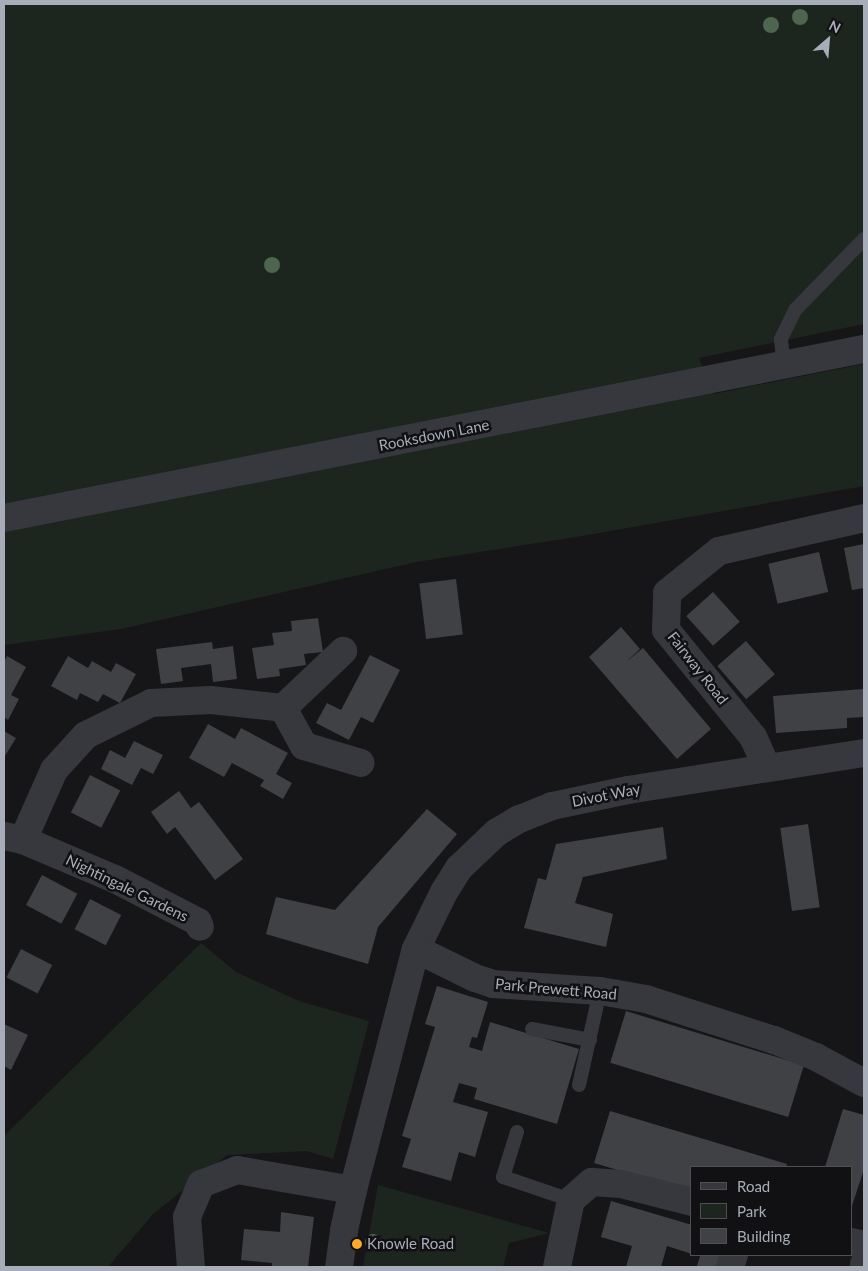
<!DOCTYPE html>
<html>
<head>
<meta charset="utf-8">
<style>
	body { margin:0 }
	#map { position:relative; width:868px; height:1271px; overflow:hidden; background:#161618; font-family:Lato,sans-serif }
	div>[style] { position:absolute }
	.green>* { inset:0; background:#1d261e }
	.building>* { inset:0; background:#404145; transform-origin:0 0 }
	.service>* { height:14px; margin:-7px; padding:0 7px; transform-origin:7px; border-radius:7px; background:#36383d }
	.minor>* { height:28px; margin:-14px; padding:0 14px; transform-origin:14px; border-radius:14px; background:#36383d }
	.tertiary>* { height:28px; margin:-14px; padding:0 14px; transform-origin:14px; border-radius:14px; background:#36383d }
	.trees>* { width:16px; height:16px; margin:-8px; border-radius:50%; background:#4e654f }
	.dots>* { width:14px; height:14px; translate:-50% -50%; box-sizing:border-box; border:2px solid #111113; border-radius:50% }
	span { translate:-50% -50%; white-space:nowrap; text-align:center; line-height:1.15; -webkit-text-stroke:5px #111113; paint-order:stroke }
	.street-label { font-size:15px; color:#a7adb9 }
	.poi-label { font-size:15px; color:#a7adb9 }
	.left { translate:0 -50%; text-align:left }
	.frame { position:absolute; inset:0; border:5px solid #a7adb9; pointer-events:none }
	.legend { position:absolute; left:690px; top:1166px; width:162px; height:90px; box-sizing:border-box; background:#111113; border:1px solid #4d4f55; margin:0; padding:6px 9px; list-style:none; font-size:15px; color:#a7adb9 }
	.legend li { display:flex; align-items:center; gap:10px; height:25px }
	.legend b { width:25px; border:1px solid #4d4f55 }
	.north { position:absolute; left:803px; top:15px; width:50px; height:50px; -webkit-text-stroke:4px #111113; paint-order:stroke; rotate:27deg; font-size:14px; font-weight:700; line-height:20px; text-align:center; color:#a7adb9 }
	.north::after { content:''; display:block; margin:auto; width:18px; height:22px; background:#a7adb9; clip-path:polygon(50% 0,100% 100%,50% 72%,0 100%) }
</style>
</head>
<body>
<div id="map">
	<div class="green">
		<i style="clip-path:polygon(4px 4px,864px 4px,864px 324px,699px 358px,713px 394px,864px 364px,864px 486px,588px 535px,416px 562px,121px 629px,4px 645px)"></i>
		<i style="clip-path:polygon(201px 943px,236px 972px,299px 1001px,369px 1021px,333px 1159px,307px 1151px,227px 1155px,153px 1214px,108px 1267px,4px 1267px,4px 1136px)"></i>
		<i style="clip-path:polygon(378px 1185px,549px 1233px,509px 1243px,503px 1267px,363px 1267px)"></i>
	</div>
	<div class="building">
		<i style="clip-path:polygon(864px 544px,864px 588px,852px 590px,844px 548px)"></i>
		<i style="left:819px;top:552px;width:41px;height:52px;rotate:77deg"></i>
		<i style="left:456px;top:579px;width:56px;height:37px;rotate:83deg"></i>
		<i style="left:713px;top:592px;width:40px;height:36px;rotate:48deg"></i>
		<i style="clip-path:polygon(318px 618px,323px 652px,304px 654px,306px 665px,279px 669px,280px 676px,257px 679px,252px 648px,274px 645px,272px 633px,292px 631px,291px 621px)"></i>
		<i style="clip-path:polygon(621px 627px,640px 649px,626px 662px,643px 648px,711px 729px,677px 759px,589px 657px)"></i>
		<i style="left:746px;top:641px;width:44px;height:38px;rotate:49deg"></i>
		<i style="clip-path:polygon(212px 642px,213px 649px,233px 646px,237px 679px,213px 682px,211px 664px,181px 668px,183px 681px,161px 684px,156px 649px)"></i>
		<i style="clip-path:polygon(370px 655px,400px 670px,373px 723px,361px 717px,349px 740px,316px 723px,327px 703px,341px 710px)"></i>
		<i style="clip-path:polygon(7px 656px,26px 667px,11px 695px,19px 699px,8px 720px,4px 717px,4px 662px)"></i>
		<i style="clip-path:polygon(68px 656px,88px 668px,92px 661px,111px 672px,116px 663px,136px 674px,120px 703px,103px 694px,98px 702px,80px 693px,77px 700px,51px 686px)"></i>
		<i style="clip-path:polygon(863px 689px,864px 717px,847px 718px,847px 728px,776px 733px,773px 696px)"></i>
		<i style="clip-path:polygon(208px 724px,235px 739px,241px 728px,288px 753px,276px 774px,292px 783px,283px 799px,260px 786px,264px 780px,232px 763px,224px 777px,189px 758px)"></i>
		<i style="clip-path:polygon(4px 731px,16px 738px,5px 756px,4px 755px)"></i>
		<i style="clip-path:polygon(134px 741px,163px 755px,153px 774px,141px 768px,132px 785px,101px 769px,110px 750px,125px 758px)"></i>
		<i style="left:90px;top:775px;width:34px;height:42px;rotate:27deg"></i>
		<i style="clip-path:polygon(179px 791px,191px 808px,199px 802px,243px 859px,215px 880px,175px 827px,167px 834px,151px 812px)"></i>
		<i style="clip-path:polygon(427px 809px,457px 834px,378px 927px,368px 964px,266px 934px,276px 897px,335px 910px)"></i>
		<i style="left:808px;top:824px;width:84px;height:28px;rotate:82deg"></i>
		<i style="clip-path:polygon(663px 827px,667px 859px,583px 877px,575px 903px,613px 914px,606px 947px,524px 928px,538px 878px,546px 880px,556px 844px)"></i>
		<i style="left:42px;top:875px;width:40px;height:34px;rotate:28deg"></i>
		<i style="left:90px;top:899px;width:35px;height:34px;rotate:27deg"></i>
		<i style="left:21px;top:949px;width:35px;height:32px;rotate:27deg"></i>
		<i style="clip-path:polygon(437px 986px,488px 1002px,477px 1038px,472px 1037px,469px 1047px,482px 1051px,490px 1022px,579px 1049px,557px 1124px,474px 1099px,477px 1088px,459px 1083px,453px 1102px,488px 1112px,475px 1157px,459px 1152px,451px 1181px,402px 1167px,411px 1139px,402px 1136px,435px 1027px,425px 1024px)"></i>
		<i style="left:626px;top:1011px;width:186px;height:54px;rotate:17deg"></i>
		<i style="clip-path:polygon(4px 1024px,28px 1035px,11px 1070px,4px 1066px)"></i>
		<i style="clip-path:polygon(843px 1109px,864px 1115px,864px 1169px,852px 1206px,852px 1167px,825px 1167px)"></i>
		<i style="clip-path:polygon(610px 1111px,787px 1164px,786px 1167px,692px 1167px,692px 1192px,594px 1163px)"></i>
		<i style="clip-path:polygon(611px 1201px,692px 1225px,692px 1254px,667px 1246px,661px 1267px,626px 1267px,632px 1246px,601px 1237px)"></i>
		<i style="clip-path:polygon(281px 1212px,314px 1217px,308px 1267px,272px 1267px,272px 1263px,241px 1260px,244px 1229px,280px 1232px)"></i>
		<i style="clip-path:polygon(696px 1255px,721px 1255px,724px 1267px,697px 1266px,700px 1256px)"></i>
	</div>
	<div class="service">
		<i style="left:784px;top:365px;width:26px;rotate:-97deg"></i>
		<i style="left:781px;top:339px;width:32px;rotate:-64deg"></i>
		<i style="left:795px;top:310px;width:99px;rotate:-45.8deg"></i>
		<i style="left:532px;top:1029px;width:59px;rotate:10.7deg"></i>
		<i style="left:579px;top:1085px;width:96px;rotate:-77.4deg"></i>
		<i style="left:517px;top:1132px;width:47px;rotate:107.3deg"></i>
		<i style="left:503px;top:1177px;width:72px;rotate:18.7deg"></i>
	</div>
	<div class="minor">
		<i style="left:4px;top:518px;width:876px;rotate:-11.12deg"></i>
		<i style="left:283px;top:708px;width:43px;rotate:61.1deg"></i>
		<i style="left:304px;top:746px;width:59px;rotate:16.6deg"></i>
		<i style="left:283px;top:708px;width:83px;rotate:-43.5deg"></i>
		<i style="left:864px;top:753px;width:239px;rotate:171.1deg"></i>
		<i style="left:628px;top:790px;width:78px;rotate:168.1deg"></i>
		<i style="left:552px;top:806px;width:35px;rotate:158deg"></i>
		<i style="left:519px;top:819px;width:26px;rotate:149deg"></i>
		<i style="left:497px;top:832px;width:52px;rotate:136.5deg"></i>
		<i style="left:459px;top:868px;width:28px;rotate:122deg"></i>
		<i style="left:444px;top:892px;width:64px;rotate:116.2deg"></i>
		<i style="left:416px;top:949px;width:66px;rotate:26.2deg"></i>
		<i style="left:475px;top:978px;width:19px;rotate:18deg"></i>
		<i style="left:493px;top:984px;width:107px;rotate:3.7deg"></i>
		<i style="left:600px;top:991px;width:47px;rotate:9.9deg"></i>
		<i style="left:646px;top:999px;width:134px;rotate:17.8deg"></i>
		<i style="left:774px;top:1040px;width:45px;rotate:22deg"></i>
		<i style="left:816px;top:1057px;width:55px;rotate:28.4deg"></i>
		<i style="left:767px;top:768px;width:34px;rotate:-114deg"></i>
		<i style="left:753px;top:737px;width:138px;rotate:-129.1deg"></i>
		<i style="left:666px;top:630px;width:37px;rotate:-88deg"></i>
		<i style="left:667px;top:593px;width:67px;rotate:-38.9deg"></i>
		<i style="left:719px;top:551px;width:149px;rotate:-12.8deg"></i>
		<i style="left:4px;top:836px;width:19px;rotate:12deg"></i>
		<i style="left:23px;top:840px;width:100px;rotate:23deg"></i>
		<i style="left:115px;top:879px;width:93px;rotate:27.4deg"></i>
		<i style="left:198px;top:922px;width:5px;rotate:68deg"></i>
		<i style="left:23px;top:840px;width:77px;rotate:-66.1deg"></i>
		<i style="left:54px;top:770px;width:47px;rotate:-47.6deg"></i>
		<i style="left:86px;top:735px;width:72px;rotate:-26.2deg"></i>
		<i style="left:151px;top:703px;width:60px;rotate:-2.9deg"></i>
		<i style="left:211px;top:700px;width:72px;rotate:6.3deg"></i>
		<i style="left:852px;top:1242px;width:12px;rotate:14deg"></i>
		<i style="left:191px;top:1267px;width:50px;rotate:-94.6deg"></i>
		<i style="left:187px;top:1217px;width:36px;rotate:-67deg"></i>
		<i style="left:201px;top:1184px;width:39px;rotate:-21deg"></i>
		<i style="left:237px;top:1170px;width:118px;rotate:9.8deg"></i>
		<i style="left:557px;top:1267px;width:68px;rotate:-78.2deg"></i>
		<i style="left:571px;top:1200px;width:28px;rotate:-41deg"></i>
		<i style="left:592px;top:1182px;width:29px;rotate:4deg"></i>
		<i style="left:621px;top:1184px;width:73px;rotate:14.2deg"></i>
		<i style="left:730px;top:1267px;width:13px;rotate:-72deg"></i>
		<i style="left:864px;top:1267px;width:3px;rotate:-90deg"></i>
	</div>
	<div class="tertiary">
		<i style="left:339px;top:1267px;width:37px;rotate:-82deg"></i>
		<i style="left:344px;top:1230px;width:41px;rotate:-77.3deg"></i>
		<i style="left:353px;top:1190px;width:249px;rotate:-75.4deg"></i>
	</div>
	<div class="trees">
		<i style="left:800px;top:17px"></i>
		<i style="left:771px;top:25px"></i>
		<i style="left:272px;top:265px"></i>
		<i style="left:373px;top:1242px"></i>
	</div>
	<div class="dots">
		<i style="left:357px;top:1244px;background:#ffa927"></i>
	</div>
	<div class="street-label">
		<span style="left:434px;top:435px;rotate:-11deg">Rooksdown Lane</span>
		<span style="left:698px;top:668px;rotate:52deg">Fairway Road</span>
		<span style="left:606px;top:795px;rotate:-11deg">Divot Way</span>
		<span style="left:127px;top:888px;rotate:26deg">Nightingale Gardens</span>
		<span style="left:556px;top:989px;rotate:5deg">Park Prewett Road</span>
	</div>
	<div class="poi-label">
		<span class="left" style="left:367px;top:1244px">Knowle Road</span>
	</div>
	<div class="frame"></div>
	<ul class="legend">
	<li><b style="height:6px;background:#36383d"></b>Road</li>
	<li><b style="height:14px;background:#1d261e"></b>Park</li>
	<li><b style="height:14px;background:#404145"></b>Building</li>
	</ul>
	<div class="north">N</div>
</div>
</body>
</html>
